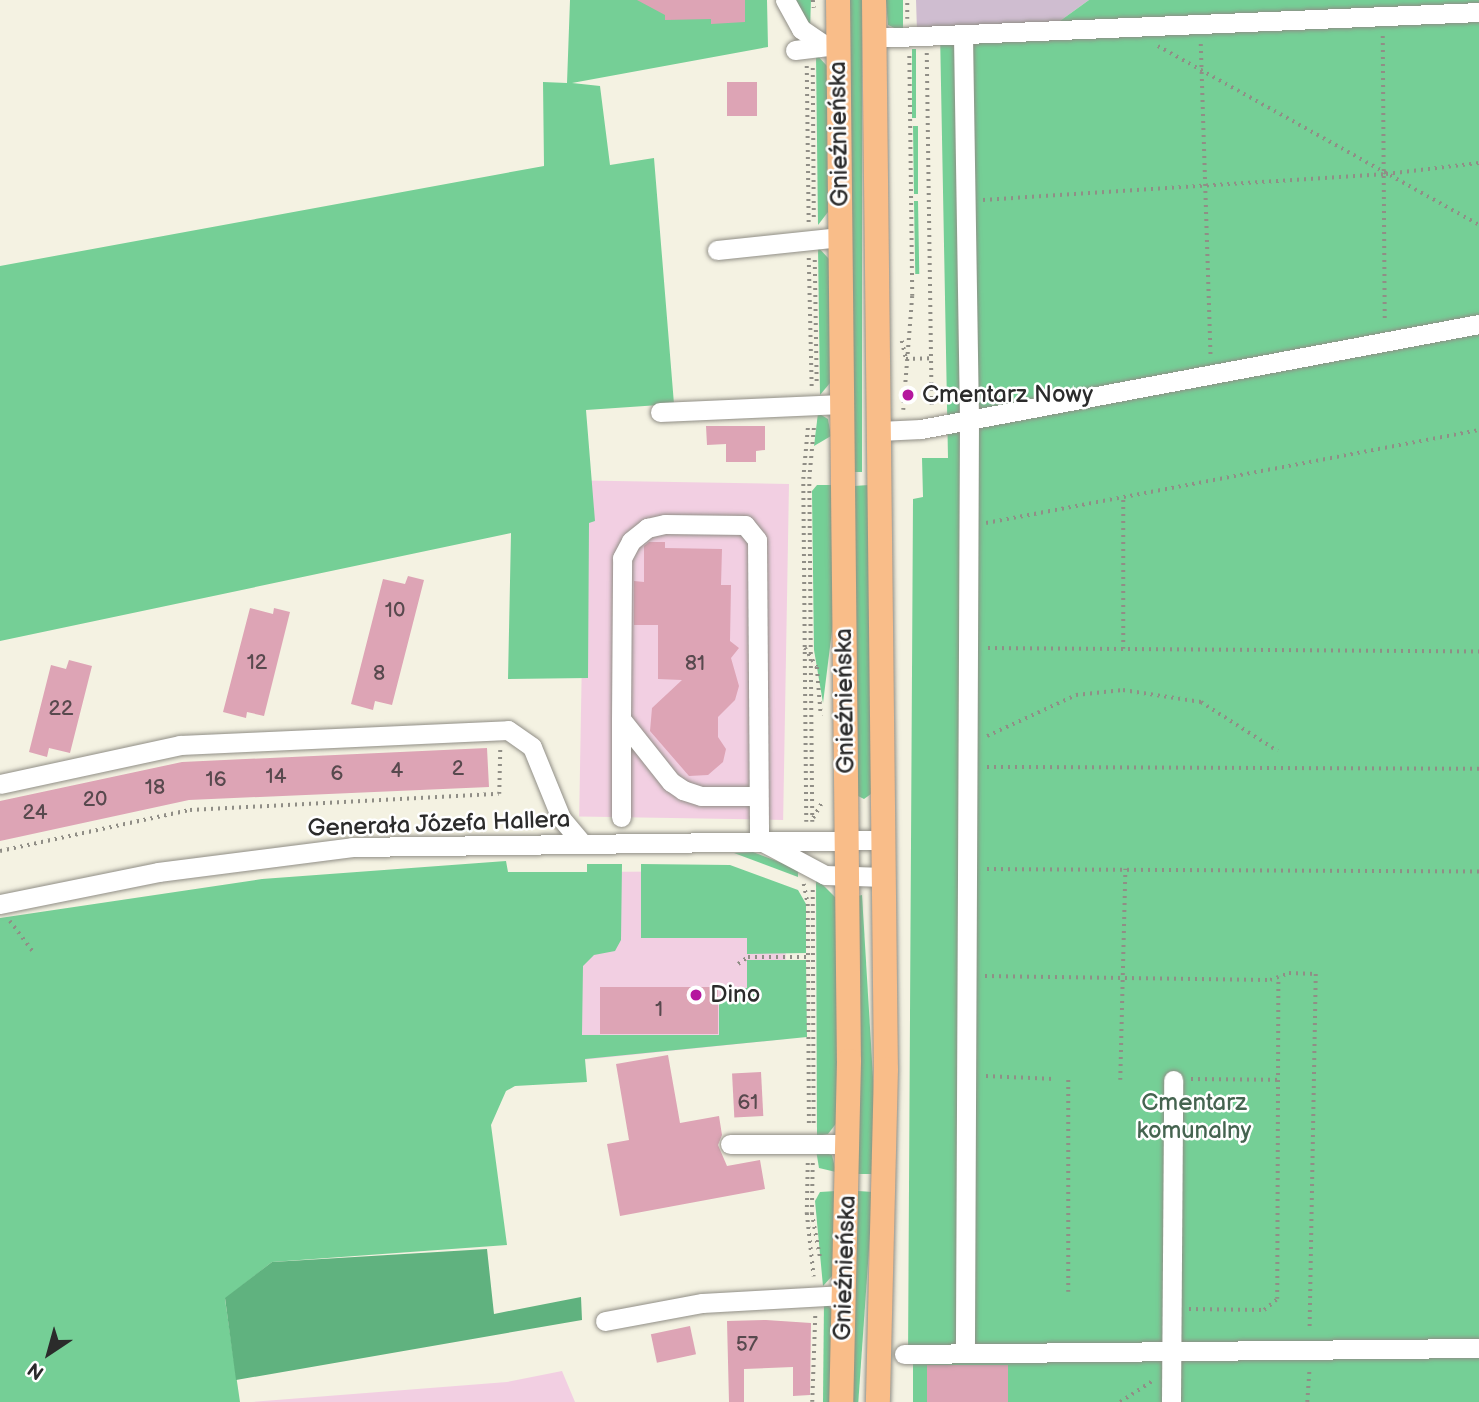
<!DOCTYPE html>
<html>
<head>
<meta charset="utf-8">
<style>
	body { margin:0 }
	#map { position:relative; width:1479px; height:1402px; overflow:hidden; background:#f4f2e2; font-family:"Balsamiq Sans",sans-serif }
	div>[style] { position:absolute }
	.built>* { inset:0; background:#f2cfe2; transform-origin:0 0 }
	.industrial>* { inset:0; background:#cfbdd0 }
	.green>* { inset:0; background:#75cf96; transform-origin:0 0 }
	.forest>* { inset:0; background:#60b27f }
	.building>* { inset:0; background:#dda4b5; transform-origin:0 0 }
	.path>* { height:3.5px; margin-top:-1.75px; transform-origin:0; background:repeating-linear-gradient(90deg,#908e86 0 2px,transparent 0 7px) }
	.roads { filter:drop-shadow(0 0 2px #908e86) drop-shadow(0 0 2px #908e86) }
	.minor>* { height:19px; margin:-9.5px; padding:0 9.5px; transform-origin:9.5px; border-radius:9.5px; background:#fff }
	.major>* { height:24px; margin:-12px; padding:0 12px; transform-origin:12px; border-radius:12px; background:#f9bd89 }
	.dots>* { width:19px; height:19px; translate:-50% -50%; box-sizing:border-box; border:4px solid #fff; border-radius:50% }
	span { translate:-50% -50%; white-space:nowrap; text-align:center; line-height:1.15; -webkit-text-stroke:5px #fff; paint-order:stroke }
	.number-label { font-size:21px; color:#58494e }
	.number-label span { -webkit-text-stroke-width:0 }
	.street-label { font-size:24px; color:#2b2b2b }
	.poi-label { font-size:24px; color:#2b2b2b }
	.left { translate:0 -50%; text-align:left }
	.park-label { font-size:24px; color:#456450 }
	.north { position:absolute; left:14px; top:1318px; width:70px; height:70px; -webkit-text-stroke:5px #fff; paint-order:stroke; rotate:216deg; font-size:19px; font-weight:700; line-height:28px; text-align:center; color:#2b2b2b }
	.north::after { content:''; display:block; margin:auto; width:24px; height:32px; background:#2b2b2b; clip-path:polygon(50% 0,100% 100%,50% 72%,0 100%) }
</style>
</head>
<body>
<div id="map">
	<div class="built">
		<i style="left:789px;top:484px;width:336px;height:204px;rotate:91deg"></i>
		<i style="clip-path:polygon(740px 871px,786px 916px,785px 1039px,572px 1061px,587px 872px)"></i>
		<i style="clip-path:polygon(562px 1371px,575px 1402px,252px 1402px,507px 1382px)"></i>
	</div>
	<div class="industrial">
		<i style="clip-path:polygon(916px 0,1089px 0,1053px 26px,917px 32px)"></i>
	</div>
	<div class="green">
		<i style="clip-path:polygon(570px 0,767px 0,768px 47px,572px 83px,600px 86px,610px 165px,654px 158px,674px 404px,586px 410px,595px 521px,589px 523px,588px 678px,508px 679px,511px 533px,0 641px,0 266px,544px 166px,543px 82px,567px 83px)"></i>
		<i style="clip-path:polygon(796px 0,811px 0,810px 29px)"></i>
		<i style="left:848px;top:0;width:14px;height:472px"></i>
		<i style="clip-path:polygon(886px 0,903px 0,903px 32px,888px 25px)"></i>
		<i style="clip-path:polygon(1089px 0,1479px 0,1479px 1402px,913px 1402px,913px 1361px,908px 1360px,913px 499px,923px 497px,922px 458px,948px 458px,940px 31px,1053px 26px)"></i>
		<i style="left:912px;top:49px;width:4px;height:69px"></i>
		<i style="clip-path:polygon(816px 54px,827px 66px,828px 212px,818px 225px)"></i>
		<i style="clip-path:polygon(913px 126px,918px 126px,918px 194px,914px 194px)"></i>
		<i style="left:918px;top:201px;width:73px;height:4px;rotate:89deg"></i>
		<i style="clip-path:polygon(818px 247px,829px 259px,830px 383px,820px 395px)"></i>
		<i style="clip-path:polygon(818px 413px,828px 419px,831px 436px,814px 446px)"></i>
		<i style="clip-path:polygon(817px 485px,831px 485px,833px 623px,823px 703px,814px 650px,812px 491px)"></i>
		<i style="clip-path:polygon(869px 485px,871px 794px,864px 799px,858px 796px,854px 486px)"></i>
		<i style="clip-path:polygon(753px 852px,798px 869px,798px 877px,734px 853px)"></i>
		<i style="clip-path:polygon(506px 861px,508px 872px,587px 872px,587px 864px,622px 864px,621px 940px,615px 951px,594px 955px,583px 966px,582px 1035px,719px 1035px,719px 1001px,731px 1001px,731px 988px,747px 988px,747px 960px,806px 960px,807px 1037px,585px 1059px,587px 1082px,515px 1086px,506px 1091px,491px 1125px,507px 1245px,272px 1262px,225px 1299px,240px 1402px,0 1402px,0 918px,262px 879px)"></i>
		<i style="clip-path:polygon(641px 864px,730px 865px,798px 890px,806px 904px,806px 953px,747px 954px,747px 938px,641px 938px)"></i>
		<i style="clip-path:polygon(816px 878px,836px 898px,838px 1121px,828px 1134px,817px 1136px)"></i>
		<i style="clip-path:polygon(862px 895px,874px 1094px,873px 1174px,858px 1174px,858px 896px)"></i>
		<i style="clip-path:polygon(816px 1150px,832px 1155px,836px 1172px,819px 1168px)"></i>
		<i style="clip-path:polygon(836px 1191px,833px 1275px,823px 1286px,815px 1201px,820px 1192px)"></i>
		<i style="left:858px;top:1191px;width:15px;height:211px;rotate:4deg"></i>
		<i style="clip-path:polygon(824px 1301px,833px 1311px,830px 1402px,823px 1402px)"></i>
	</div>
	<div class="forest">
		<i style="clip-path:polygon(487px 1249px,494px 1314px,581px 1297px,582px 1320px,236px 1380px,225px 1298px,272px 1262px)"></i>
	</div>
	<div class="building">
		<i style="clip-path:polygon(637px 0,745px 0,745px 22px,711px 24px,711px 19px,665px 20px,665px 15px)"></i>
		<i style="left:757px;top:82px;width:34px;height:30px;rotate:90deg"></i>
		<i style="clip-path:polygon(706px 426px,765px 426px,765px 450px,756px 451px,756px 462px,726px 462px,726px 444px,707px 445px)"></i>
		<i style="clip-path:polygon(649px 542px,665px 542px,665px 548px,722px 549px,721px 585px,731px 585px,730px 641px,739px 648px,731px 658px,739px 686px,735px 700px,718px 717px,718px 737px,726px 749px,723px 762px,708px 775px,689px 776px,650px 731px,652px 708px,682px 680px,658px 679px,658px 625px,634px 625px,634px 581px,644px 582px,644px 546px)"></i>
		<i style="clip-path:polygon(408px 576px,424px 580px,392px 705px,375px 701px,373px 710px,351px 704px,383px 579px,405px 584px)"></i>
		<i style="clip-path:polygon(250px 608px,273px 614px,274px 608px,290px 612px,264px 716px,247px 712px,246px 718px,223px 712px)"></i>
		<i style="clip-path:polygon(69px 660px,92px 666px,70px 753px,49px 748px,47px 757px,29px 752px,51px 665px,66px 669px)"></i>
		<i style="clip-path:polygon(487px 748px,489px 787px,189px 800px,0 841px,0 801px,182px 762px)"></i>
		<i style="left:600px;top:987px;width:118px;height:47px"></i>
		<i style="clip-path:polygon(668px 1055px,680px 1123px,719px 1116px,722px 1135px,718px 1145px,727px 1166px,760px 1160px,765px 1189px,620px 1216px,607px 1144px,629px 1140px,616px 1064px)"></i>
		<i style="left:761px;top:1072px;width:44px;height:29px;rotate:87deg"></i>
		<i style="clip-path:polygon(766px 1320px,811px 1323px,810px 1395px,793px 1396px,793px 1367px,744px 1369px,744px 1402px,729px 1402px,727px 1321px)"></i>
		<i style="left:690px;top:1326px;width:29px;height:40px;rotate:78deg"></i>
		<i style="left:1008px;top:1365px;width:37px;height:81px;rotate:90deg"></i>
	</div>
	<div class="path">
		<i style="left:813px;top:0;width:8px;rotate:83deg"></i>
		<i style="left:907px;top:19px;width:19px;rotate:-90deg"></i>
		<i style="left:1383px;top:36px;width:286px;rotate:89.6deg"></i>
		<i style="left:1201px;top:44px;width:311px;rotate:88.2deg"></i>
		<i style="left:1158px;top:46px;width:368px;rotate:29.1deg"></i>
		<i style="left:927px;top:53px;width:357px;rotate:89.2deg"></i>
		<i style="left:807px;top:66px;width:157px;rotate:89.3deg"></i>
		<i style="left:813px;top:68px;width:153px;rotate:89.6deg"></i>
		<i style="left:983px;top:200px;width:404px;rotate:-3.7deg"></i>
		<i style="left:1386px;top:174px;width:94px;rotate:-6.7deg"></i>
		<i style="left:809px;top:258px;width:129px;rotate:88.7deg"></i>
		<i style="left:815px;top:260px;width:125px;rotate:89.1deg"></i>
		<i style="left:902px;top:341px;width:18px;rotate:77deg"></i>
		<i style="left:906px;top:359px;width:25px;rotate:-2deg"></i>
		<i style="left:903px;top:410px;width:114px;rotate:-85.5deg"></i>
		<i style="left:912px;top:296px;width:242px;rotate:-90.7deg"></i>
		<i style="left:986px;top:523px;width:502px;rotate:-10.68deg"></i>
		<i style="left:805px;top:648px;width:22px;rotate:58deg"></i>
		<i style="left:817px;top:667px;width:49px;rotate:85.3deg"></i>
		<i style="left:988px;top:648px;width:491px;rotate:0.4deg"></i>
		<i style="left:1123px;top:649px;width:152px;rotate:-90deg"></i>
		<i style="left:987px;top:736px;width:98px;rotate:-24.7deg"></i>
		<i style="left:1076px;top:695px;width:47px;rotate:-6.1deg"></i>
		<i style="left:1123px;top:690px;width:79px;rotate:8.7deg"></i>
		<i style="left:1201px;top:702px;width:91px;rotate:32.5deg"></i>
		<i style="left:987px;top:767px;width:492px;rotate:0.2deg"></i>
		<i style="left:813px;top:818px;width:20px;rotate:-60deg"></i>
		<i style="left:806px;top:822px;width:343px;rotate:-90.5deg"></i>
		<i style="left:803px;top:479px;width:55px;rotate:-84.8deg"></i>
		<i style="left:812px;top:822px;width:343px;rotate:-90.5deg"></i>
		<i style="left:809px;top:479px;width:55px;rotate:-84.8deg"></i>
		<i style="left:0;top:851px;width:194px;rotate:-12.2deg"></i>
		<i style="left:190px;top:810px;width:309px;rotate:-3deg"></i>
		<i style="left:499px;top:794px;width:44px;rotate:-88.7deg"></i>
		<i style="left:987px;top:869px;width:492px;rotate:0.3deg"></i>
		<i style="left:804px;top:884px;width:20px;rotate:79deg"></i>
		<i style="left:808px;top:904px;width:220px;rotate:89.7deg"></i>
		<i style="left:813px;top:890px;width:237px;rotate:89.8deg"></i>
		<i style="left:10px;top:921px;width:38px;rotate:53deg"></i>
		<i style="left:738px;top:964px;width:12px;rotate:-35deg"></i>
		<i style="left:748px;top:957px;width:61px"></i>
		<i style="left:985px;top:976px;width:285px;rotate:0.8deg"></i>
		<i style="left:1270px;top:980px;width:20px;rotate:-20deg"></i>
		<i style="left:1289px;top:973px;width:27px;rotate:2deg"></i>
		<i style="left:1316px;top:974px;width:357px;rotate:91deg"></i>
		<i style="left:986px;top:1076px;width:68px;rotate:2.5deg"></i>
		<i style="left:1191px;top:1079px;width:89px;rotate:0.6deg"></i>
		<i style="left:1120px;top:1080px;width:211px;rotate:-88.6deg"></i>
		<i style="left:808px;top:1163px;width:50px;rotate:91.1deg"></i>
		<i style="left:807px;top:1213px;width:64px;rotate:83.8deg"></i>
		<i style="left:813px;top:1163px;width:50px;rotate:91.1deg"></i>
		<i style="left:812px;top:1213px;width:44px;rotate:79.5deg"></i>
		<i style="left:1068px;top:1292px;width:213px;rotate:-90deg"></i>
		<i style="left:1189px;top:1309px;width:75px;rotate:0.8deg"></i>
		<i style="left:1264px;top:1310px;width:17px;rotate:-40deg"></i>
		<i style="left:1277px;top:1299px;width:322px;rotate:-89.8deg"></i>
		<i style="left:812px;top:1402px;width:86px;rotate:-88deg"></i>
		<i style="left:1120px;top:1402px;width:38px;rotate:-33deg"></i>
		<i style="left:1307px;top:1402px;width:32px;rotate:-86deg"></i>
	</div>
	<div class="roads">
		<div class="minor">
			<i style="left:785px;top:0;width:33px;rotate:61deg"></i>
			<i style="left:801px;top:29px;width:30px;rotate:34deg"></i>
			<i style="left:826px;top:46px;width:13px"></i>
			<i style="left:963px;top:36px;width:384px;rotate:89.1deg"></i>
			<i style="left:969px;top:420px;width:933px;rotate:90.25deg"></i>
			<i style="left:874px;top:38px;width:606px;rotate:-2.46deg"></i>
			<i style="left:795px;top:50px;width:31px;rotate:-7deg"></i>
			<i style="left:717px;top:250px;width:124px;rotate:-6deg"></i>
			<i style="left:660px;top:412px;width:182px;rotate:-2.5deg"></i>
			<i style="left:879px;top:431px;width:42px;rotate:-2.7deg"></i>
			<i style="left:921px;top:429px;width:568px;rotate:-10.66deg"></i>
			<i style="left:621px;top:719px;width:98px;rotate:90deg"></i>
			<i style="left:0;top:784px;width:184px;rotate:-12.2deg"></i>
			<i style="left:180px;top:745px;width:328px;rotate:-2.6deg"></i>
			<i style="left:508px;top:730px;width:29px;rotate:35deg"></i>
			<i style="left:532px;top:747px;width:77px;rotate:67.8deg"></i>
			<i style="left:561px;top:818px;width:33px;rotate:50deg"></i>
			<i style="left:758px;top:796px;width:57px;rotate:180deg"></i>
			<i style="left:701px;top:796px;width:19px;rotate:-162deg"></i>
			<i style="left:683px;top:790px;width:14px;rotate:-146deg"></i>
			<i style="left:671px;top:782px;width:80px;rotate:-128.4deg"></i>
			<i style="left:621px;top:719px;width:161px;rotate:-89.6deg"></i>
			<i style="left:622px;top:558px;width:19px;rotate:-62deg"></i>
			<i style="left:631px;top:541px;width:21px;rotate:-39deg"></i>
			<i style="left:647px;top:528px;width:18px;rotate:-13deg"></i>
			<i style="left:665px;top:524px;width:80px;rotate:0.7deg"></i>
			<i style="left:745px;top:525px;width:19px;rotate:51deg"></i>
			<i style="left:757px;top:540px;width:300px;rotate:89.6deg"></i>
			<i style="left:763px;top:842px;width:70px;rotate:28deg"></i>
			<i style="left:825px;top:875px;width:59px;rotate:1.9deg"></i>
			<i style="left:0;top:904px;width:161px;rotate:-11.4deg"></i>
			<i style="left:158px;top:872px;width:196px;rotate:-7.3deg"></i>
			<i style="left:352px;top:847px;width:531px;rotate:-0.76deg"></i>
			<i style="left:730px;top:1144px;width:118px"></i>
			<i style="left:605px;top:1321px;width:99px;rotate:-10.5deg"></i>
			<i style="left:702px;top:1303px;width:142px;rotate:-3.2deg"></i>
			<i style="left:904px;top:1354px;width:575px;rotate:-0.6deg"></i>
			<i style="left:1171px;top:1402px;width:322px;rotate:-89.6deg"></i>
		</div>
		<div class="major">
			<i style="left:838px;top:0;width:1061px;rotate:89.41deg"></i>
			<i style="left:849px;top:1061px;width:341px;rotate:91.3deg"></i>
			<i style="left:874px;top:0;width:1069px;rotate:89.36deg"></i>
			<i style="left:886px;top:1069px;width:333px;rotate:91.4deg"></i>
		</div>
	</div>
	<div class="dots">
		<i style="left:908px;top:395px;background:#b5179e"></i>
		<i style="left:696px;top:995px;background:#b5179e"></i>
	</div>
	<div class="number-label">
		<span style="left:395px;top:611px">10</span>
		<span style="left:257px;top:663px">12</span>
		<span style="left:695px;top:664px">81</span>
		<span style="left:379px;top:674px">8</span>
		<span style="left:61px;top:709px">22</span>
		<span style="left:458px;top:769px">2</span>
		<span style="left:397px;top:771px">4</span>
		<span style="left:337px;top:774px">6</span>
		<span style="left:276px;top:777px">14</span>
		<span style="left:216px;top:780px">16</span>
		<span style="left:155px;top:788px">18</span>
		<span style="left:95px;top:800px">20</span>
		<span style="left:35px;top:813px">24</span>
		<span style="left:659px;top:1010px">1</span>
		<span style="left:748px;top:1103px">61</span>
		<span style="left:747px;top:1345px">57</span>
	</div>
	<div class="street-label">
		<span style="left:839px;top:134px;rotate:-91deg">Gnieźnieńska</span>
		<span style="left:845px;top:701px;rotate:-91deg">Gnieźnieńska</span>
		<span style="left:439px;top:824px;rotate:-2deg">Generała Józefa Hallera</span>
		<span style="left:845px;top:1268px;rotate:-88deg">Gnieźnieńska</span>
	</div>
	<div class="poi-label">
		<span class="left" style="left:922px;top:395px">Cmentarz Nowy</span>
		<span class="left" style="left:710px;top:995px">Dino</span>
	</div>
	<div class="park-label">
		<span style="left:1194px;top:1117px">Cmentarz<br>komunalny</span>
	</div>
	<div class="north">N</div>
</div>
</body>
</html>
